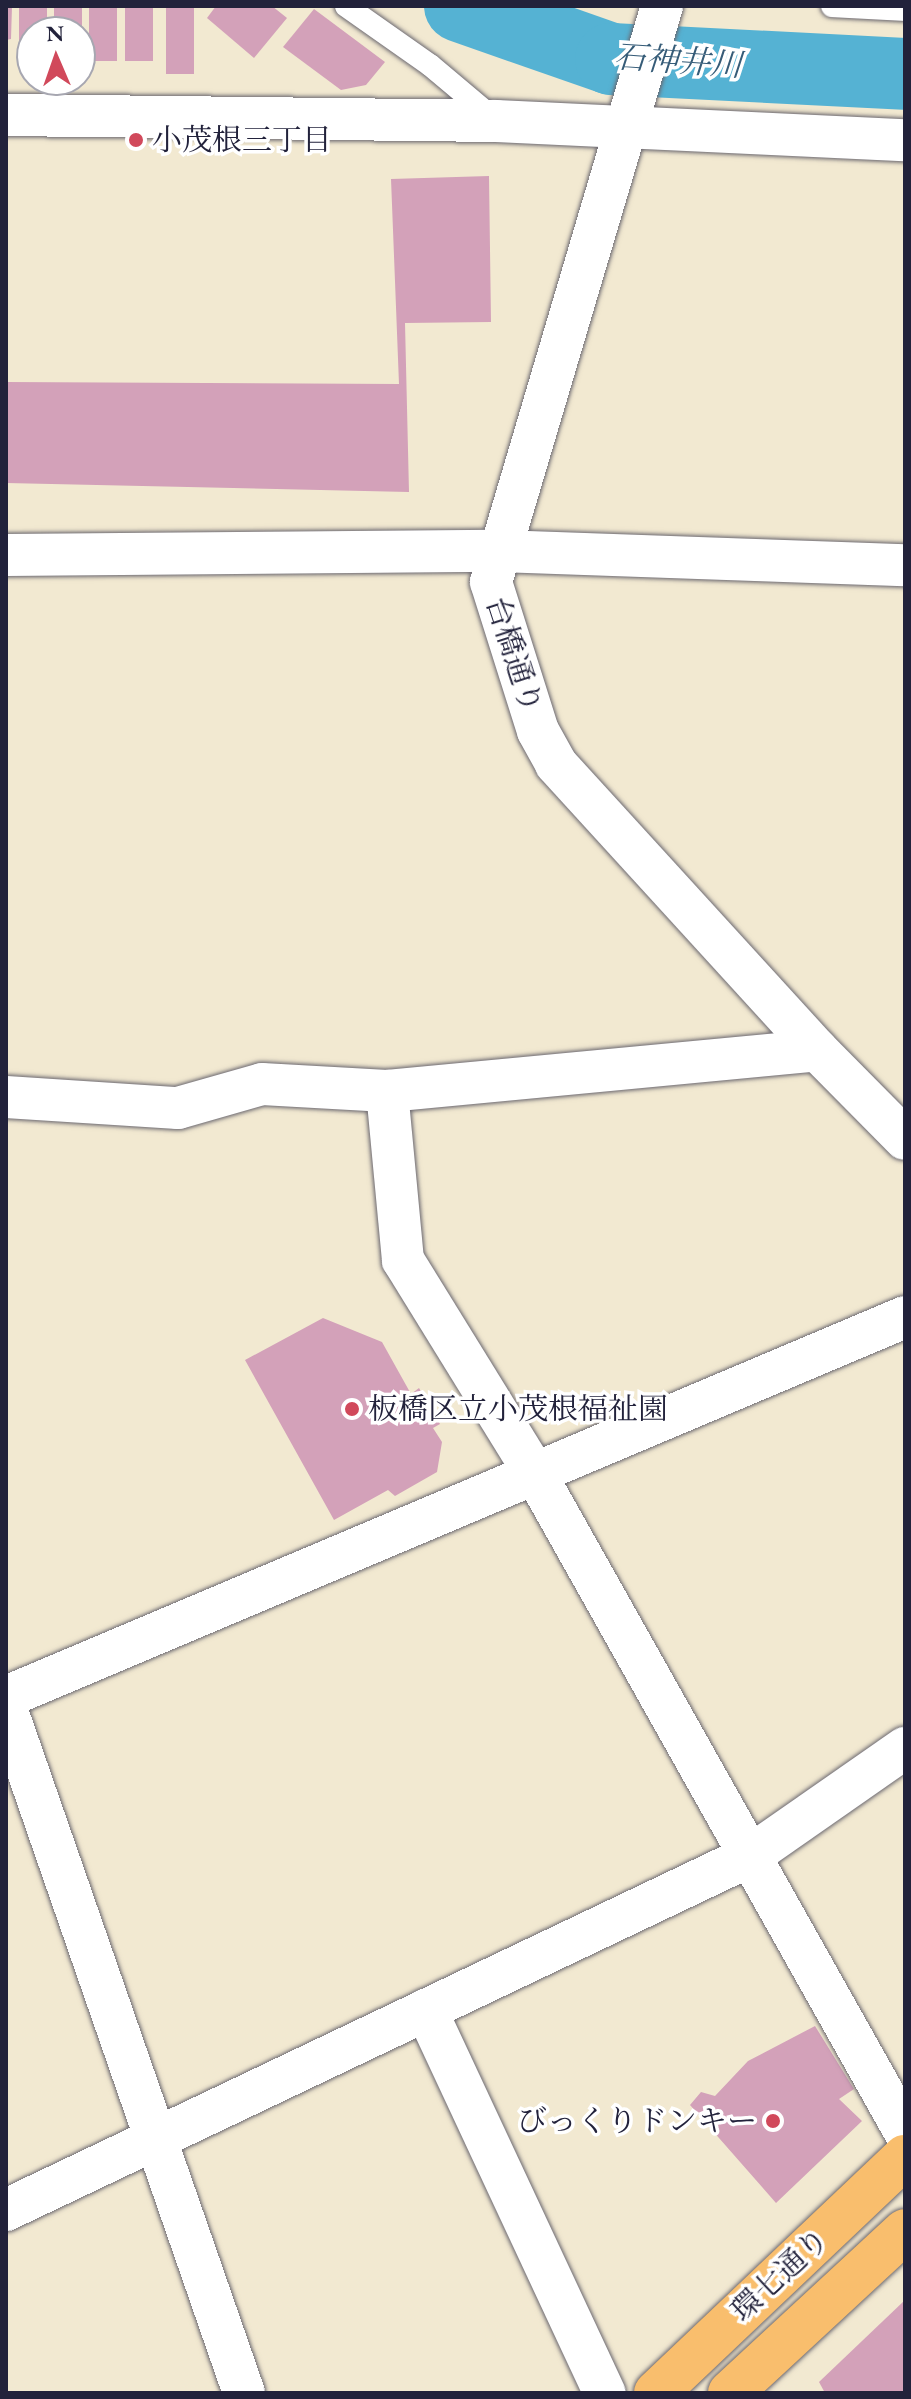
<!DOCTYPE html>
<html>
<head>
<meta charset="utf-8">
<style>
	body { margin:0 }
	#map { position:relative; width:911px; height:2399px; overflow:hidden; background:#f2e9d1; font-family:"EB Garamond","Noto Serif JP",serif }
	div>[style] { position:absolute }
	.river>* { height:72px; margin:-36px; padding:0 36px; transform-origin:36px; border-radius:36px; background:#55b2d3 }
	.building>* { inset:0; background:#d3a1b9; transform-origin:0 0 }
	.roads { filter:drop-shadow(0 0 2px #6b6870) drop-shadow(0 0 2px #6b6870) }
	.lane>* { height:22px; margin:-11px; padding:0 11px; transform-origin:11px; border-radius:11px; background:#fff }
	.street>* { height:42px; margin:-21px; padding:0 21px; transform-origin:21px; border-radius:21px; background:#fff }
	.primary>* { height:44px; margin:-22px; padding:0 22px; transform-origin:22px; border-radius:22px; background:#f9be6d }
	.dots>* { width:22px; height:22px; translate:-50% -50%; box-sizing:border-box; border:4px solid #fff; border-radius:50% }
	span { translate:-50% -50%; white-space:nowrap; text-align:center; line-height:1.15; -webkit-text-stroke:7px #fff; paint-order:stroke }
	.poi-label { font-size:30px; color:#22223b }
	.left { translate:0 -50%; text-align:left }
	.right { translate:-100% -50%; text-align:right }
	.street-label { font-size:30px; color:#22223b }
	.water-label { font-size:32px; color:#365c78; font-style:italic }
	.frame { position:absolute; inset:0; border:8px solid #22223b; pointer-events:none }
	.north { position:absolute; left:16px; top:16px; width:80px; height:80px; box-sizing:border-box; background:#fff; border:2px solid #a7a7b1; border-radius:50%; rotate:358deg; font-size:22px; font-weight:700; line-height:32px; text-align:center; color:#22223b }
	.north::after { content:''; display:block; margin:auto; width:28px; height:36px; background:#d1495b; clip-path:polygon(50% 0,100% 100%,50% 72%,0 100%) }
</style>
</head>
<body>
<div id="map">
	<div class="river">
		<i style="left:460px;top:6px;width:160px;rotate:19.3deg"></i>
		<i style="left:611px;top:59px;width:294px;rotate:2.9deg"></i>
	</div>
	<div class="building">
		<i style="clip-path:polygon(6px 6px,12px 6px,11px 39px,6px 40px)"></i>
		<i style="clip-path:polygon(19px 6px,47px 6px,47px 32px,32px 32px,32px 43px,19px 43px)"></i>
		<i style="left:54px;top:6px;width:28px;height:26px"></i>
		<i style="left:89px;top:6px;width:28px;height:55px"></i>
		<i style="left:125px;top:6px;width:28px;height:55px"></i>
		<i style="left:166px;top:6px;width:28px;height:68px"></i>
		<i style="clip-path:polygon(216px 6px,272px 6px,287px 18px,254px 58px,207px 18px)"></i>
		<i style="clip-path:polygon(314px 9px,385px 62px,366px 85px,341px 90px,283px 47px)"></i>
		<i style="clip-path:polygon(489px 176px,491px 322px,405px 323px,409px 492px,6px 483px,6px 382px,399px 384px,391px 179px)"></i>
		<i style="clip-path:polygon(323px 1318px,382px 1342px,411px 1394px,419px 1388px,440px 1424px,433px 1428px,442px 1442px,437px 1472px,395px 1496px,388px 1490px,334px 1520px,245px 1360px)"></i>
		<i style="clip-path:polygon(815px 2026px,854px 2089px,839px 2099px,862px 2121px,776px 2203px,690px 2105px,701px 2092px,715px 2096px,748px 2061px)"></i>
		<i style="clip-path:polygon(905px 2300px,905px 2393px,825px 2393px,819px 2382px)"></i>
	</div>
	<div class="roads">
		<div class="lane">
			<i style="left:346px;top:6px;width:103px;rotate:35.1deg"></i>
			<i style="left:430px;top:65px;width:81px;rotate:40deg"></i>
			<i style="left:832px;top:6px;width:73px;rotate:3.1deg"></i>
		</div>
		<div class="street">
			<i style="left:662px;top:6px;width:601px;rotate:106.53deg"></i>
			<i style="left:491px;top:582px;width:156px;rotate:72.5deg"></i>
			<i style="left:538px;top:731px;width:38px;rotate:61deg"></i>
			<i style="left:556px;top:764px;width:387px;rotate:47.6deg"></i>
			<i style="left:817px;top:1050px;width:125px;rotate:45.3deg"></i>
			<i style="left:6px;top:115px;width:490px;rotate:0.7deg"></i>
			<i style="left:496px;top:121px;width:409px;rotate:2.7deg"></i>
			<i style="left:6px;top:555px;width:493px;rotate:-0.5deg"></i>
			<i style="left:499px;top:551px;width:406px;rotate:2deg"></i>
			<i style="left:387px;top:1091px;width:170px;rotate:84.6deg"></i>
			<i style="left:403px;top:1260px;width:253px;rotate:58.3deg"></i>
			<i style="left:536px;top:1475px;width:754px;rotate:60.68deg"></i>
			<i style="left:6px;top:1097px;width:172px;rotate:3.7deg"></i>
			<i style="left:178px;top:1108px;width:87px;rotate:-15.9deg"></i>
			<i style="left:262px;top:1084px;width:125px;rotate:3.2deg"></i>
			<i style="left:387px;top:1091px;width:432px;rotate:-5.4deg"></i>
			<i style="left:6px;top:1697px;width:976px;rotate:-22.91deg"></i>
			<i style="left:6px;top:1708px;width:725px;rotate:70.84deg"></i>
			<i style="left:426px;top:2010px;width:423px;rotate:65deg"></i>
			<i style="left:6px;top:2210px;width:824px;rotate:-25.45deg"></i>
			<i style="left:750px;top:1856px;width:189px;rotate:-34.9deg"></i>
		</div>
		<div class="primary">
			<i style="left:656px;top:2393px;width:343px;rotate:-43.5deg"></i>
			<i style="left:730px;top:2393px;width:238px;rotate:-42.8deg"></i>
		</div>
	</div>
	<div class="dots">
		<i style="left:136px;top:140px;background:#d1495b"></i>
		<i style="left:352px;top:1409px;background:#d1495b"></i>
		<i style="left:773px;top:2121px;background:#d1495b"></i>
	</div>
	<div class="poi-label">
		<span class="left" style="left:152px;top:140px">小茂根三丁目</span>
		<span class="left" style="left:368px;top:1409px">板橋区立小茂根福祉園</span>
		<span class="right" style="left:757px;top:2121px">びっくりドンキー</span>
	</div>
	<div class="street-label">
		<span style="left:514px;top:655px;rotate:72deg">台橋通り</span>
		<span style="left:780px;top:2275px;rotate:-43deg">環七通り</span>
	</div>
	<div class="water-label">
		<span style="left:678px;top:61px;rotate:4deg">石神井川</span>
	</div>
	<div class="frame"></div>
	<div class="north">N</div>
</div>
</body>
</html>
